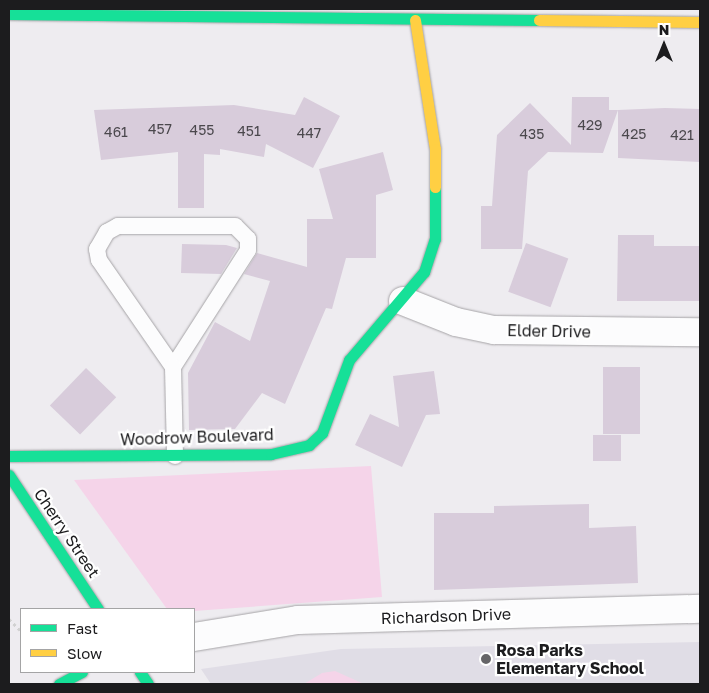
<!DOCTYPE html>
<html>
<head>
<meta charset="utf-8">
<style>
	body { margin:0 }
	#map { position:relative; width:709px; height:693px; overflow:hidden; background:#eeecf0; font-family:"Golos Text",sans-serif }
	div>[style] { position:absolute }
	.built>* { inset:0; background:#e0dde6 }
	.green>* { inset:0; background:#f5d4e9 }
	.building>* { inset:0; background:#d8ccdb; transform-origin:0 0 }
	.path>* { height:3px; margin-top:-1.5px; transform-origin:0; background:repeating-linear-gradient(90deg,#d1d1d1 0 2.5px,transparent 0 6.5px) }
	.roads { filter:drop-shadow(0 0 1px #a6a4a7) drop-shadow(0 0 1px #a6a4a7) }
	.lane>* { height:16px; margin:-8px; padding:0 8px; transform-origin:8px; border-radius:8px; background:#fcfcfd }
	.street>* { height:28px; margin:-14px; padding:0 14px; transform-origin:14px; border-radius:14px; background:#fcfcfd }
	.fast>* { height:11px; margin:-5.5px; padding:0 5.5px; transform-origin:5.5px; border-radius:5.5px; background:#16e098 }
	.slow>* { height:11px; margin:-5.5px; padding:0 5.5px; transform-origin:5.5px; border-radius:5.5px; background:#ffcf43 }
	.dots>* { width:14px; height:14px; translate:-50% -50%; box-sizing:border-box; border:2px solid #fff; border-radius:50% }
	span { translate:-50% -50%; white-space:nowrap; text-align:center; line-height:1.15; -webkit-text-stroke:4.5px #fff; paint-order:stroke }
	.number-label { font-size:14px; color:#4b484d }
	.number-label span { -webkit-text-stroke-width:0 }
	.street-label { font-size:16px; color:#1c1c1e }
	.poi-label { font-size:16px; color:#1c1c1e; font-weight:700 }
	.left { translate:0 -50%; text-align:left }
	.frame { position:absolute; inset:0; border:10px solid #1c1c1e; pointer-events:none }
	.legend { position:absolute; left:20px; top:608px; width:175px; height:65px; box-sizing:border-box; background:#fff; border:1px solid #a4a4a5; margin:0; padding:6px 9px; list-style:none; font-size:15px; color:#1c1c1e }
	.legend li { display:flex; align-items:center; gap:10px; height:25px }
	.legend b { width:25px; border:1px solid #a4a4a5 }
	.north { position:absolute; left:639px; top:20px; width:50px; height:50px; -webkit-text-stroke:4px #fff; paint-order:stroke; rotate:0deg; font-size:14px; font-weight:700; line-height:20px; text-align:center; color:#1c1c1e }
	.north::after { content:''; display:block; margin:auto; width:18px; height:22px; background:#1c1c1e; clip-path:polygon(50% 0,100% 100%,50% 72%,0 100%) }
</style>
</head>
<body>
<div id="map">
	<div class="built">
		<i style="clip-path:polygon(700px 642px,700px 684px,211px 684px,201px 669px,341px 649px)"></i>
	</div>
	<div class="green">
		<i style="clip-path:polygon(371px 466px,382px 597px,194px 611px,167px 609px,74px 480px)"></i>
		<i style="clip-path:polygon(335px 671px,364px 684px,304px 684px,322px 673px)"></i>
	</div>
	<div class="building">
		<i style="clip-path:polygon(304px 97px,340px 116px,313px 168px,266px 144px,264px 157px,220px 149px,220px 155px,204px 154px,204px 208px,178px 208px,178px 152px,101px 160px,94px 110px,234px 105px,295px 115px)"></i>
		<i style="clip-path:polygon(572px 97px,609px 97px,609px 110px,618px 110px,603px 153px,548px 152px,528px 171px,522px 249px,481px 249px,481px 206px,492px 206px,497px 135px,530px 103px,571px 145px)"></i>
		<i style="clip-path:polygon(665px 108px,700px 109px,700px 162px,618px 158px,618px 110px)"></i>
		<i style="clip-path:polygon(383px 152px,393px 190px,376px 195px,376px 258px,346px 258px,332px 309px,326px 308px,285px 404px,262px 393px,235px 429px,189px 430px,188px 373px,215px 322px,250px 341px,270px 281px,244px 274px,257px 253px,307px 267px,307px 219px,333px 219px,319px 169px)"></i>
		<i style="clip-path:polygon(618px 235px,654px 235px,654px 246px,700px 246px,700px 301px,617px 301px)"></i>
		<i style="left:526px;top:243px;width:45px;height:52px;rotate:20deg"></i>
		<i style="clip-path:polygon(182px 244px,226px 245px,237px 248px,221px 274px,181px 273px)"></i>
		<i style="left:603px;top:367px;width:37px;height:67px"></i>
		<i style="left:86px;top:368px;width:42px;height:52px;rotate:44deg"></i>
		<i style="clip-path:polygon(434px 371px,440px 414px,426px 415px,402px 467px,355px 445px,370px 414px,399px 427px,393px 376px)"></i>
		<i style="left:593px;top:435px;width:28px;height:26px"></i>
		<i style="clip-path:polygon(589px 504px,589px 528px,636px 526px,638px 583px,434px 590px,434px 513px,494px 513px,494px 506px)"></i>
	</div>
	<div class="path">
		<i style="left:9px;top:619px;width:17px;rotate:45deg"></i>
	</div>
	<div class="roads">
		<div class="lane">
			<i style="left:173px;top:367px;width:139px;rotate:-57.3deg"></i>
			<i style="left:248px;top:250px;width:11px;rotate:-90deg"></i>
			<i style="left:248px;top:239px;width:18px;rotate:-135deg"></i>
			<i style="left:235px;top:226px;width:117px;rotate:180deg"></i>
			<i style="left:118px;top:226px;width:13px;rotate:151deg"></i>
			<i style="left:107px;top:232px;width:20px;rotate:120deg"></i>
			<i style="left:97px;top:249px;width:11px;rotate:80deg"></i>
			<i style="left:99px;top:260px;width:130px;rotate:55.3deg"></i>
			<i style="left:173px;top:367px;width:89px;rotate:88.7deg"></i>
		</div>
		<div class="street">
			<i style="left:403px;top:301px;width:57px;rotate:21.6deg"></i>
			<i style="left:456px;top:322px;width:39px;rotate:12deg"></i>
			<i style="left:494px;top:330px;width:206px;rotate:0.6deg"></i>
			<i style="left:194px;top:637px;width:105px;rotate:-9.3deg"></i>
			<i style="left:298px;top:620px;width:402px;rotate:-1.6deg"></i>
		</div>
		<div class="fast">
			<i style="left:9px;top:14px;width:530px;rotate:0.65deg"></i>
			<i style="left:9px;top:456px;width:262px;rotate:-0.4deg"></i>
			<i style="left:271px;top:454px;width:39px;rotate:-13deg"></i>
			<i style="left:309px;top:445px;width:18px;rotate:-43deg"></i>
			<i style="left:322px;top:433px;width:78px;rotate:-69.7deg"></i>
			<i style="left:349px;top:360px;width:116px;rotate:-49.6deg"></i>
			<i style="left:424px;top:272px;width:35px;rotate:-72deg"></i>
			<i style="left:435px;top:239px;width:52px;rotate:-90deg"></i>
			<i style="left:9px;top:475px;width:161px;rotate:56.4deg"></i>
			<i style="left:140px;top:672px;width:14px;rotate:56deg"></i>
			<i style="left:59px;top:684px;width:26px;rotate:-28deg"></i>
		</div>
		<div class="slow">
			<i style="left:415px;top:20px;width:131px;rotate:81.2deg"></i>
			<i style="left:435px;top:149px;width:38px;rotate:90deg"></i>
			<i style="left:539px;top:20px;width:161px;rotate:0.7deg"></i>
		</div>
	</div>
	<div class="dots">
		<i style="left:486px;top:659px;background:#666568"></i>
	</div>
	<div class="number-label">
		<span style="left:590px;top:125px">429</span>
		<span style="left:160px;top:129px">457</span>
		<span style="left:202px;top:130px">455</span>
		<span style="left:249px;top:131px">451</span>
		<span style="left:116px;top:132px">461</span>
		<span style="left:309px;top:133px">447</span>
		<span style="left:532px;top:134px">435</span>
		<span style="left:634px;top:134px">425</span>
		<span style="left:682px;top:135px">421</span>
	</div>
	<div class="street-label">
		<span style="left:549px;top:331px;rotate:1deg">Elder Drive</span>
		<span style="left:197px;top:437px;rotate:-2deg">Woodrow Boulevard</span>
		<span style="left:67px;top:533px;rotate:56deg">Cherry Street</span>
		<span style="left:446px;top:616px;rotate:-2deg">Richardson Drive</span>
	</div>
	<div class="poi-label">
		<span class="left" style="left:496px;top:659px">Rosa Parks<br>Elementary School</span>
	</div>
	<div class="frame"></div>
	<ul class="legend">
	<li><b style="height:6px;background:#16e098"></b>Fast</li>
	<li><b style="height:6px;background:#ffcf43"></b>Slow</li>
	</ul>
	<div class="north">N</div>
</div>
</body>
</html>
